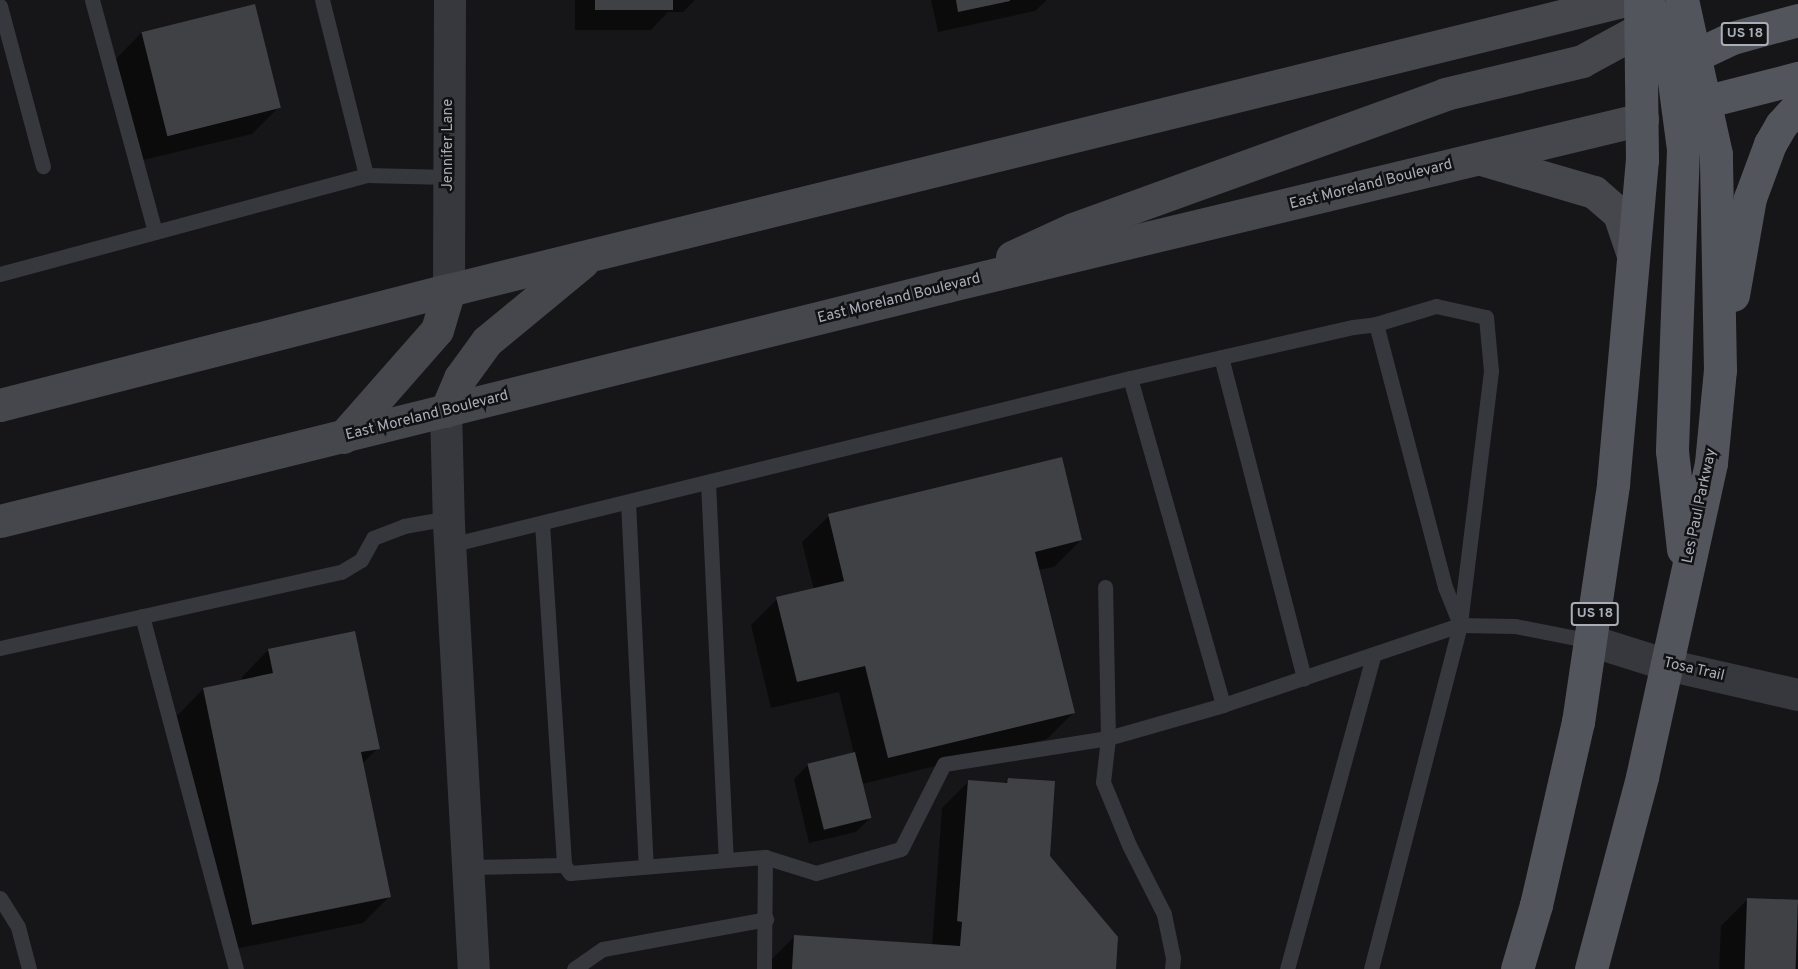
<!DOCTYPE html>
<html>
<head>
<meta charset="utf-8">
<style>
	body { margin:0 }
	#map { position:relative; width:1798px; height:969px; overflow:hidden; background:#161618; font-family:Overpass,sans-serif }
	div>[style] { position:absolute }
	.shadow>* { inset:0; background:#0007 }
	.building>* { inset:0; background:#404145; transform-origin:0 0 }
	.service>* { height:15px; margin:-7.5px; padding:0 7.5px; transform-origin:7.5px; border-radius:7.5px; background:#37383d }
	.minor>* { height:32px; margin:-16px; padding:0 16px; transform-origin:16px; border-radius:16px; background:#37383d }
	.secondary>* { height:33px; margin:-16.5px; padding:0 16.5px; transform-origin:16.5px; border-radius:16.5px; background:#45474d }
	.primary>* { height:33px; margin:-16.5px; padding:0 16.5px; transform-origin:16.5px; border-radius:16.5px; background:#53555c }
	span { translate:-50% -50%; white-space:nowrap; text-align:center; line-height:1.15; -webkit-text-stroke:5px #111113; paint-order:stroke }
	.shield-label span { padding:2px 4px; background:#111113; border:2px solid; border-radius:4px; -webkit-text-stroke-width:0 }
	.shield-label { font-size:14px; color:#a8adb8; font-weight:700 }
	.street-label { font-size:15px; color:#a8adb8 }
</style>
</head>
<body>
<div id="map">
	<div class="shadow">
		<i style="clip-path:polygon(575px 0,695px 0,683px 12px,668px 12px,651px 30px,575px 30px)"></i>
		<i style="clip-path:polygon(931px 0,1047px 0,1035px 11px,938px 32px)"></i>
		<i style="clip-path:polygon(141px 33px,279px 107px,252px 134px,139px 161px,115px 60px)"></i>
		<i style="clip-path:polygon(829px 516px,1081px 540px,1054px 567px,1038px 570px,1073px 713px,1047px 739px,862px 784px,870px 818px,856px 832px,809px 843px,794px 779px,808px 765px,854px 754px,839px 692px,771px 708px,751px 625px,777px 599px,814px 590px,802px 542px)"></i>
		<i style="clip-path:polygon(268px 650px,378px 748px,362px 764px,390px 896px,363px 923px,226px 951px,177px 716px,203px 689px,243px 681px,242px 677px)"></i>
		<i style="clip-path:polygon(1008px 780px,1048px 856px,1114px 969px,768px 969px,768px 963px,795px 936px,932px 946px,942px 808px,968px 782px,1003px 784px)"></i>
		<i style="clip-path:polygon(1748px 899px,1798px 902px,1798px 969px,1719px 969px,1721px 926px)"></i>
	</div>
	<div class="building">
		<i style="left:595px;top:0;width:78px;height:10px"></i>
		<i style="clip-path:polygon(956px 0,1010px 0,1010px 1px,958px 12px)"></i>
		<i style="left:255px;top:4px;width:107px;height:117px;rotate:76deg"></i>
		<i style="clip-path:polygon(1062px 457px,1082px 540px,1035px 552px,1075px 713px,888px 758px,865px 666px,797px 682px,776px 597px,844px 581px,828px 514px)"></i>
		<i style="clip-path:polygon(355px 631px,380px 749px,361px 752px,391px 897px,252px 925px,203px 688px,273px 673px,268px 649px)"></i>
		<i style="left:855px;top:752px;width:68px;height:49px;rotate:76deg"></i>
		<i style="clip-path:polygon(1008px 778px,1055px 781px,1050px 856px,1118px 937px,1116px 969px,792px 969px,794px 935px,960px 946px,962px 922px,957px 921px,968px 780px,1007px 783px)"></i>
		<i style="left:1747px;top:898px;width:51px;height:71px;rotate:2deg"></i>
	</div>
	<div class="service">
		<i style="left:92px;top:0;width:240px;rotate:74.8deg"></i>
		<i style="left:0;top:6px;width:166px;rotate:75deg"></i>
		<i style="left:366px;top:175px;width:83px;rotate:1.4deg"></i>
		<i style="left:0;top:274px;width:379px;rotate:-15.1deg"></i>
		<i style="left:366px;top:175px;width:180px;rotate:-104.1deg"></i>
		<i style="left:1376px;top:324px;width:272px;rotate:75.3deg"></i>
		<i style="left:1445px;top:587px;width:38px;rotate:68deg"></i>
		<i style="left:1221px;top:357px;width:332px;rotate:75.5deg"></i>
		<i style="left:1130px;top:378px;width:340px;rotate:74.1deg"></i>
		<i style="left:708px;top:482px;width:378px;rotate:87.3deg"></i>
		<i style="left:628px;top:502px;width:364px;rotate:87.2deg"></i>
		<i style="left:542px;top:523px;width:343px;rotate:86.3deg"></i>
		<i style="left:564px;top:865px;width:10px;rotate:53deg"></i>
		<i style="left:570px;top:873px;width:196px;rotate:-4.7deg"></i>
		<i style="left:765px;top:857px;width:53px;rotate:17.4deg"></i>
		<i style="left:816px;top:873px;width:88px;rotate:-15.8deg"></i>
		<i style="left:901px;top:849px;width:95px;rotate:-63.2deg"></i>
		<i style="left:944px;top:764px;width:166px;rotate:-9deg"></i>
		<i style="left:1108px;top:738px;width:151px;rotate:-91.1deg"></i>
		<i style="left:450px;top:545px;width:700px;rotate:-13.8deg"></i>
		<i style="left:1130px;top:378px;width:229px;rotate:-12.9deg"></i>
		<i style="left:1353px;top:327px;width:23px;rotate:-7deg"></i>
		<i style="left:1376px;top:324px;width:63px;rotate:-16.7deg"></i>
		<i style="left:1436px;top:306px;width:51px;rotate:12.4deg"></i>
		<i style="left:1486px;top:317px;width:54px;rotate:84.7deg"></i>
		<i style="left:1491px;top:371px;width:256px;rotate:97deg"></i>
		<i style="left:1460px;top:625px;width:355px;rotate:104.5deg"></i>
		<i style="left:142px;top:616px;width:365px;rotate:75.1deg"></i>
		<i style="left:0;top:648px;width:349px;rotate:-12.6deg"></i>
		<i style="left:341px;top:572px;width:23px;rotate:-31deg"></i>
		<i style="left:361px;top:560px;width:25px;rotate:-61deg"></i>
		<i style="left:373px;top:538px;width:33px;rotate:-21deg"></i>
		<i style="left:404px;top:526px;width:46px;rotate:-10.1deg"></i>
		<i style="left:468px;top:867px;width:96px;rotate:-1.2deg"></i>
		<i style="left:0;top:898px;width:34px;rotate:58deg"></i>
		<i style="left:18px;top:927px;width:43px;rotate:75.3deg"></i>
		<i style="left:574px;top:969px;width:35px;rotate:-35deg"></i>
		<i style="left:603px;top:949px;width:166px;rotate:-10.4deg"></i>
		<i style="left:764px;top:969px;width:112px;rotate:-89.5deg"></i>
		<i style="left:1172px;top:969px;width:11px;rotate:-85deg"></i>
		<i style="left:1173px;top:958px;width:45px;rotate:-101.6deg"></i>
		<i style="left:1164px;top:914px;width:77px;rotate:-116.9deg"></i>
		<i style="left:1129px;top:845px;width:68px;rotate:-112.4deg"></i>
		<i style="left:1103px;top:782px;width:44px;rotate:-83.5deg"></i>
		<i style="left:1108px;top:738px;width:120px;rotate:-16deg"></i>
		<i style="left:1223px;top:705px;width:250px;rotate:-18.7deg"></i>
		<i style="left:1460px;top:625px;width:55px;rotate:1deg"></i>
		<i style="left:1515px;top:626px;width:77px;rotate:11.2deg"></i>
		<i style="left:1287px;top:969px;width:325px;rotate:-74.6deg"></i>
	</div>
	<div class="minor">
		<i style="left:449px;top:290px;width:290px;rotate:-89.8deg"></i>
		<i style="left:446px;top:411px;width:114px;rotate:88.5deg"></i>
		<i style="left:449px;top:525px;width:445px;rotate:86.8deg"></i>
		<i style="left:1591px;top:641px;width:80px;rotate:17.5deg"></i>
		<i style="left:1667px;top:665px;width:134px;rotate:12.9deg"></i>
	</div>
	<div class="secondary">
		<i style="left:1481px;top:159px;width:118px;rotate:16.3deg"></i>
		<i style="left:1594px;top:192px;width:33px;rotate:41deg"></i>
		<i style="left:1619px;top:214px;width:40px;rotate:71.1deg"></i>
		<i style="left:1012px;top:257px;width:67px;rotate:-24.7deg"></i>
		<i style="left:1073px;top:229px;width:396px;rotate:-19.9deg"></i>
		<i style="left:1445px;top:94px;width:141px;rotate:-13.5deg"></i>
		<i style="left:1582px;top:61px;width:67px;rotate:-28.5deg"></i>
		<i style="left:1641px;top:29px;width:24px;rotate:-45deg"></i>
		<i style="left:0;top:405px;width:463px;rotate:-14.4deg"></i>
		<i style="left:449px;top:290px;width:1212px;rotate:-13.84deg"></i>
		<i style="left:446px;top:411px;width:36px;rotate:-67deg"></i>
		<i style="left:460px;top:378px;width:46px;rotate:-53.9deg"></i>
		<i style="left:487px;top:341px;width:124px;rotate:-39.5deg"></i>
		<i style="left:343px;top:437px;width:142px;rotate:-48.7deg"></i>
		<i style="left:437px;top:330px;width:42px;rotate:-73.3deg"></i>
		<i style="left:0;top:521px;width:976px;rotate:-13.94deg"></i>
		<i style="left:947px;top:286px;width:715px;rotate:-13.51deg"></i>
	</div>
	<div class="primary">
		<i style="left:1647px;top:4px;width:14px;rotate:56deg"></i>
		<i style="left:1655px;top:16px;width:61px;rotate:72.8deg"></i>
		<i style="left:1673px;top:74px;width:76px;rotate:82.4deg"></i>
		<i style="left:1683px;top:149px;width:302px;rotate:92.1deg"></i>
		<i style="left:1672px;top:451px;width:99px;rotate:83.6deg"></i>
		<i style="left:1678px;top:69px;width:21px;rotate:-39deg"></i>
		<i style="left:1694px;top:56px;width:42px;rotate:-25.3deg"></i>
		<i style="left:1732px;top:38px;width:68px;rotate:-15.3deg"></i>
		<i style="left:1684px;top:107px;width:118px;rotate:-14.3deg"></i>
		<i style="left:1733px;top:295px;width:98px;rotate:-80.1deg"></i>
		<i style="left:1750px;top:198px;width:58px;rotate:-69.7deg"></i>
		<i style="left:1770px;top:144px;width:22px;rotate:-60deg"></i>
		<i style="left:1781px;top:125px;width:25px;rotate:-48deg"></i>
		<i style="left:1517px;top:969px;width:67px;rotate:-73.5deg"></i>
		<i style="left:1536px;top:905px;width:188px;rotate:-77.1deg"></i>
		<i style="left:1578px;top:722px;width:241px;rotate:-81.6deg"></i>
		<i style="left:1613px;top:484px;width:325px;rotate:-84.9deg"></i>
		<i style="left:1642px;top:160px;width:160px;rotate:-90.7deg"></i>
		<i style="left:1591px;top:969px;width:199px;rotate:-75.1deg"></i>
		<i style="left:1642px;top:777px;width:321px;rotate:-77.6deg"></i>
		<i style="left:1711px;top:463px;width:93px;rotate:-84.5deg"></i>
		<i style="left:1720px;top:370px;width:216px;rotate:-91.1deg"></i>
		<i style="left:1716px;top:154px;width:158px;rotate:-102.4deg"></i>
	</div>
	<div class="shield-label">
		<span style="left:1745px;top:34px">US 18</span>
		<span style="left:1595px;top:614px">US 18</span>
	</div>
	<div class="street-label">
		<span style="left:449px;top:145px;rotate:-90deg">Jennifer Lane</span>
		<span style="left:1371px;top:185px;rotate:-14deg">East Moreland Boulevard</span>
		<span style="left:899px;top:299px;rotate:-14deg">East Moreland Boulevard</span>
		<span style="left:427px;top:416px;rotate:-14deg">East Moreland Boulevard</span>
		<span style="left:1700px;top:506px;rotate:-78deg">Les Paul Parkway</span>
		<span style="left:1694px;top:670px;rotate:13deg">Tosa Trail</span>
	</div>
</div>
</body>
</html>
